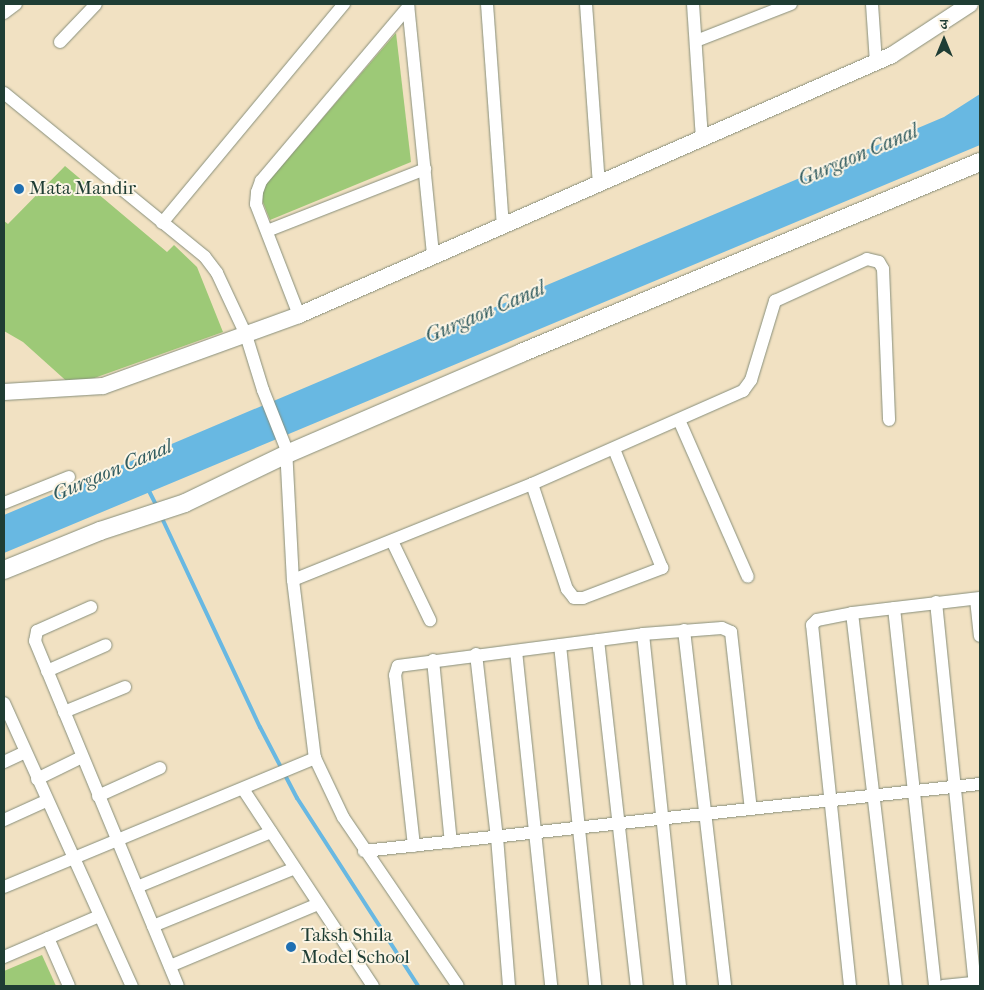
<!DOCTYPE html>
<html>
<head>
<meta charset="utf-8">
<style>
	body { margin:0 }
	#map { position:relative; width:984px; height:990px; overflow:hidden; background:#f1e1c2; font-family:"IM FELL French Canon","Noto Serif Devanagari",serif }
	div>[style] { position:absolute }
	.green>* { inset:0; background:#9dc977 }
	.water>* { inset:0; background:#68b8e2 }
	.stream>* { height:4px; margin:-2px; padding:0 2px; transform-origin:2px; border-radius:2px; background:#68b8e2 }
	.roads { filter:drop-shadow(0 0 1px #888f7b) drop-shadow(0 0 1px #888f7b) }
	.minor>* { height:12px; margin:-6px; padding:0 6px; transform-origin:6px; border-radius:6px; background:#fff }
	.tertiary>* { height:16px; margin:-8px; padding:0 8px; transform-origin:8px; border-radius:8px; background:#fff }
	.secondary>* { height:18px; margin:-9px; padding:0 9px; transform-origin:9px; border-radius:9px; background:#fff }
	.dots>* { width:14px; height:14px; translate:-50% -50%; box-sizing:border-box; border:2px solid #fcf5e5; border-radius:50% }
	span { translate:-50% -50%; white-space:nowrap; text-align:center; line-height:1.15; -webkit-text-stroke:4px #fcf5e5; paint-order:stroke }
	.poi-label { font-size:19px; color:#1f3d34 }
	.left { translate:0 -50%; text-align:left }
	.water-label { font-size:20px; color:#315c60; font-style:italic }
	.frame { position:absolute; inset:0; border:5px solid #1f3d34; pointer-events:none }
	.north { position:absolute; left:919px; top:15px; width:50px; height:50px; -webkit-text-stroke:4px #fcf5e5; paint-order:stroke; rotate:0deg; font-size:14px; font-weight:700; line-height:20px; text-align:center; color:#1f3d34 }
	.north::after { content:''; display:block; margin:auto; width:18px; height:22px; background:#1f3d34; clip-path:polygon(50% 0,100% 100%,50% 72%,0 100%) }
</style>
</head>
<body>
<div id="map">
	<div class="green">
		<i style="clip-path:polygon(396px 33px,411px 162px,270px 220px,259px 192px)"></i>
		<i style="clip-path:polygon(65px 166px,167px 252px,174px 245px,197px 267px,223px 332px,72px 386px,23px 342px,4px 331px,4px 221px,8px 224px)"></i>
		<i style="clip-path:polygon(42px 955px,56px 986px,4px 986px,4px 971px)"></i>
	</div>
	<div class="water">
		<i style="clip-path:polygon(980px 94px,980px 145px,4px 553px,4px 515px,944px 117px)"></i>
	</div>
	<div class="stream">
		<i style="left:148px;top:489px;width:20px;rotate:63deg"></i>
		<i style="left:161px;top:516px;width:233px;rotate:64.9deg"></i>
		<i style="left:260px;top:727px;width:80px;rotate:62.5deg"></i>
		<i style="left:297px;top:798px;width:224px;rotate:57.2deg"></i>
	</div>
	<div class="roads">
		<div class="minor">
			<i style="left:408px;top:4px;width:253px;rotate:84.3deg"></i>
			<i style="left:487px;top:4px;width:223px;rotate:85.9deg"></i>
			<i style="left:586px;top:4px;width:180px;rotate:85.9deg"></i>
			<i style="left:693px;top:4px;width:134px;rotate:86.2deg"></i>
			<i style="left:872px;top:4px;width:58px;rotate:86.1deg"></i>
			<i style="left:4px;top:13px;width:15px;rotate:-37deg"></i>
			<i style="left:696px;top:41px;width:102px;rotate:-21.3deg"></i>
			<i style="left:60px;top:42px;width:52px;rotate:-46.5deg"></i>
			<i style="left:4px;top:93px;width:259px;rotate:39.2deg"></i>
			<i style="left:205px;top:257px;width:20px;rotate:53deg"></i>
			<i style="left:217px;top:273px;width:68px;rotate:64.9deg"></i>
			<i style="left:246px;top:335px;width:58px;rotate:72.8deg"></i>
			<i style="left:263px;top:390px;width:62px;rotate:68.4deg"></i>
			<i style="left:286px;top:448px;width:132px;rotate:87deg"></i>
			<i style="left:293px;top:580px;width:179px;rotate:83deg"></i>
			<i style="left:315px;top:758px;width:65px;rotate:64.6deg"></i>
			<i style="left:343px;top:817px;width:204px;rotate:55.8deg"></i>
			<i style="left:162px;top:223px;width:285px;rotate:-50.3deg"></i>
			<i style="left:267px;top:231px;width:170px;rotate:-21.4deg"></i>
			<i style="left:299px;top:315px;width:119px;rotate:-111.2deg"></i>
			<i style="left:256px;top:204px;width:12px;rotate:-85deg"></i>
			<i style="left:257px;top:192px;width:12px;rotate:-70deg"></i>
			<i style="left:261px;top:181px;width:228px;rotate:-49.8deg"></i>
			<i style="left:679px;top:420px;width:171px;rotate:66.3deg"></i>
			<i style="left:532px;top:484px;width:111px;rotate:71.6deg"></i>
			<i style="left:567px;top:589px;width:11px;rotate:52deg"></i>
			<i style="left:574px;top:598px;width:9px"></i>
			<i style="left:583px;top:598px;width:85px;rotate:-20.8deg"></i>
			<i style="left:662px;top:568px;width:128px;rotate:-112deg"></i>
			<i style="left:4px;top:503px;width:70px;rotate:-21.8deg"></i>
			<i style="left:392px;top:541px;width:88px;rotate:64.3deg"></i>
			<i style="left:293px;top:580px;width:258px;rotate:-21.9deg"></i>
			<i style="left:532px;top:484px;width:231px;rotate:-23.8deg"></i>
			<i style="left:743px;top:391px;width:14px;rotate:-54deg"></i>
			<i style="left:751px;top:380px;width:83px;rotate:-73.1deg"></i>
			<i style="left:775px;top:301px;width:101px;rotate:-24.5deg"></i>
			<i style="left:867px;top:259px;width:12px;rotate:14deg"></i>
			<i style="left:879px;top:262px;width:8px;rotate:60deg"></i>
			<i style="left:883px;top:269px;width:151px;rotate:87.7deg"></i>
			<i style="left:976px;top:599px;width:37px;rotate:84deg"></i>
			<i style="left:936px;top:602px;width:386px;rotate:84.2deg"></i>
			<i style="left:91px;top:607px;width:59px;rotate:156deg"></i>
			<i style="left:37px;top:631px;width:10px;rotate:101deg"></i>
			<i style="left:35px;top:641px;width:373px;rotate:67.5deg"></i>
			<i style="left:894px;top:608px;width:380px;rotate:83.8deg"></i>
			<i style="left:852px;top:613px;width:376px;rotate:83.3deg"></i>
			<i style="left:684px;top:630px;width:358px;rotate:83.4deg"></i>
			<i style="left:643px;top:634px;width:354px;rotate:84deg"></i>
			<i style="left:598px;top:640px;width:348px;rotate:83.6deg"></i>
			<i style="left:560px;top:645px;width:343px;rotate:84.1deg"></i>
			<i style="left:516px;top:651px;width:337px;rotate:84deg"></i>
			<i style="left:476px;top:654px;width:184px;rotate:83.5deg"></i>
			<i style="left:497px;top:837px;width:149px;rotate:85.4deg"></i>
			<i style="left:433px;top:660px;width:183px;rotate:84.4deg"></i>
			<i style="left:47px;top:671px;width:64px;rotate:-23.8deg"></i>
			<i style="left:4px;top:703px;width:311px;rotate:65.7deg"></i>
			<i style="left:64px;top:712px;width:66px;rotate:-22.3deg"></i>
			<i style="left:4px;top:762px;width:23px;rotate:-25deg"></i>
			<i style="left:37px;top:779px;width:50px;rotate:-26.1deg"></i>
			<i style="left:243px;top:789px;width:236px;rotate:56.6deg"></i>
			<i style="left:98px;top:796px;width:68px;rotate:-24.3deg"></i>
			<i style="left:4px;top:820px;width:46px;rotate:-24.3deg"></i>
			<i style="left:414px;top:846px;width:172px;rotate:-96.3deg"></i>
			<i style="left:395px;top:675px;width:9px;rotate:-72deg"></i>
			<i style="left:398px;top:666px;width:247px;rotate:-7.4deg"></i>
			<i style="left:643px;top:634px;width:79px;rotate:-4.3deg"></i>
			<i style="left:722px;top:628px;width:10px;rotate:24deg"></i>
			<i style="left:731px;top:632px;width:178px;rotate:83.6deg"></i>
			<i style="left:364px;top:851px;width:620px;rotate:-6.21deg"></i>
			<i style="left:4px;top:887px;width:337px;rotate:-22.5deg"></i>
			<i style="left:137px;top:887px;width:145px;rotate:-22.3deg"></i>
			<i style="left:153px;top:926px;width:153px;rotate:-22.2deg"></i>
			<i style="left:48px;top:938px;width:52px;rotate:66.4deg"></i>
			<i style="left:4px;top:957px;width:103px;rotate:-23.3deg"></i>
			<i style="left:170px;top:966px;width:160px;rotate:-22.7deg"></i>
			<i style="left:850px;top:986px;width:363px;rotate:-96deg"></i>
			<i style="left:812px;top:625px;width:7px;rotate:-45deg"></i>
			<i style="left:817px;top:620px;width:36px;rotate:-11deg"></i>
			<i style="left:852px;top:613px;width:129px;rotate:-6.7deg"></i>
			<i style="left:943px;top:986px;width:37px;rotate:-6deg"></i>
		</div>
		<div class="tertiary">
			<i style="left:4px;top:392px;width:99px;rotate:-3.5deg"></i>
			<i style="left:103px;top:386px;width:208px;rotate:-19.9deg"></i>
			<i style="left:299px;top:315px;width:647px;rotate:-23.67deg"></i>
			<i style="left:892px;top:55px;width:93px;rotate:-33.2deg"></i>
		</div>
		<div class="secondary">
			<i style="left:4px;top:570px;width:104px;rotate:-22.1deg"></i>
			<i style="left:100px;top:531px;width:89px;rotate:-18.2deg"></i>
			<i style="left:185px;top:503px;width:113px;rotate:-25.7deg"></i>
			<i style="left:287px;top:454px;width:255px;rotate:-23.3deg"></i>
			<i style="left:521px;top:353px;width:497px;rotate:-22.6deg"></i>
		</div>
	</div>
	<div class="dots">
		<i style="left:19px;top:189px;background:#1f6fb2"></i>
		<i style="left:291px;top:947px;background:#1f6fb2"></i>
	</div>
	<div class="poi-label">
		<span class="left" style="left:29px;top:189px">Mata Mandir</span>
		<span class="left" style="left:301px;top:947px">Taksh Shila<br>Model School</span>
	</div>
	<div class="water-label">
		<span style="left:858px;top:155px;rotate:-23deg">Gurgaon Canal</span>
		<span style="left:485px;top:312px;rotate:-23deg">Gurgaon Canal</span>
		<span style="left:112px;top:470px;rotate:-23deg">Gurgaon Canal</span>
	</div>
	<div class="frame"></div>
	<div class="north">उ</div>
</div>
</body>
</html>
